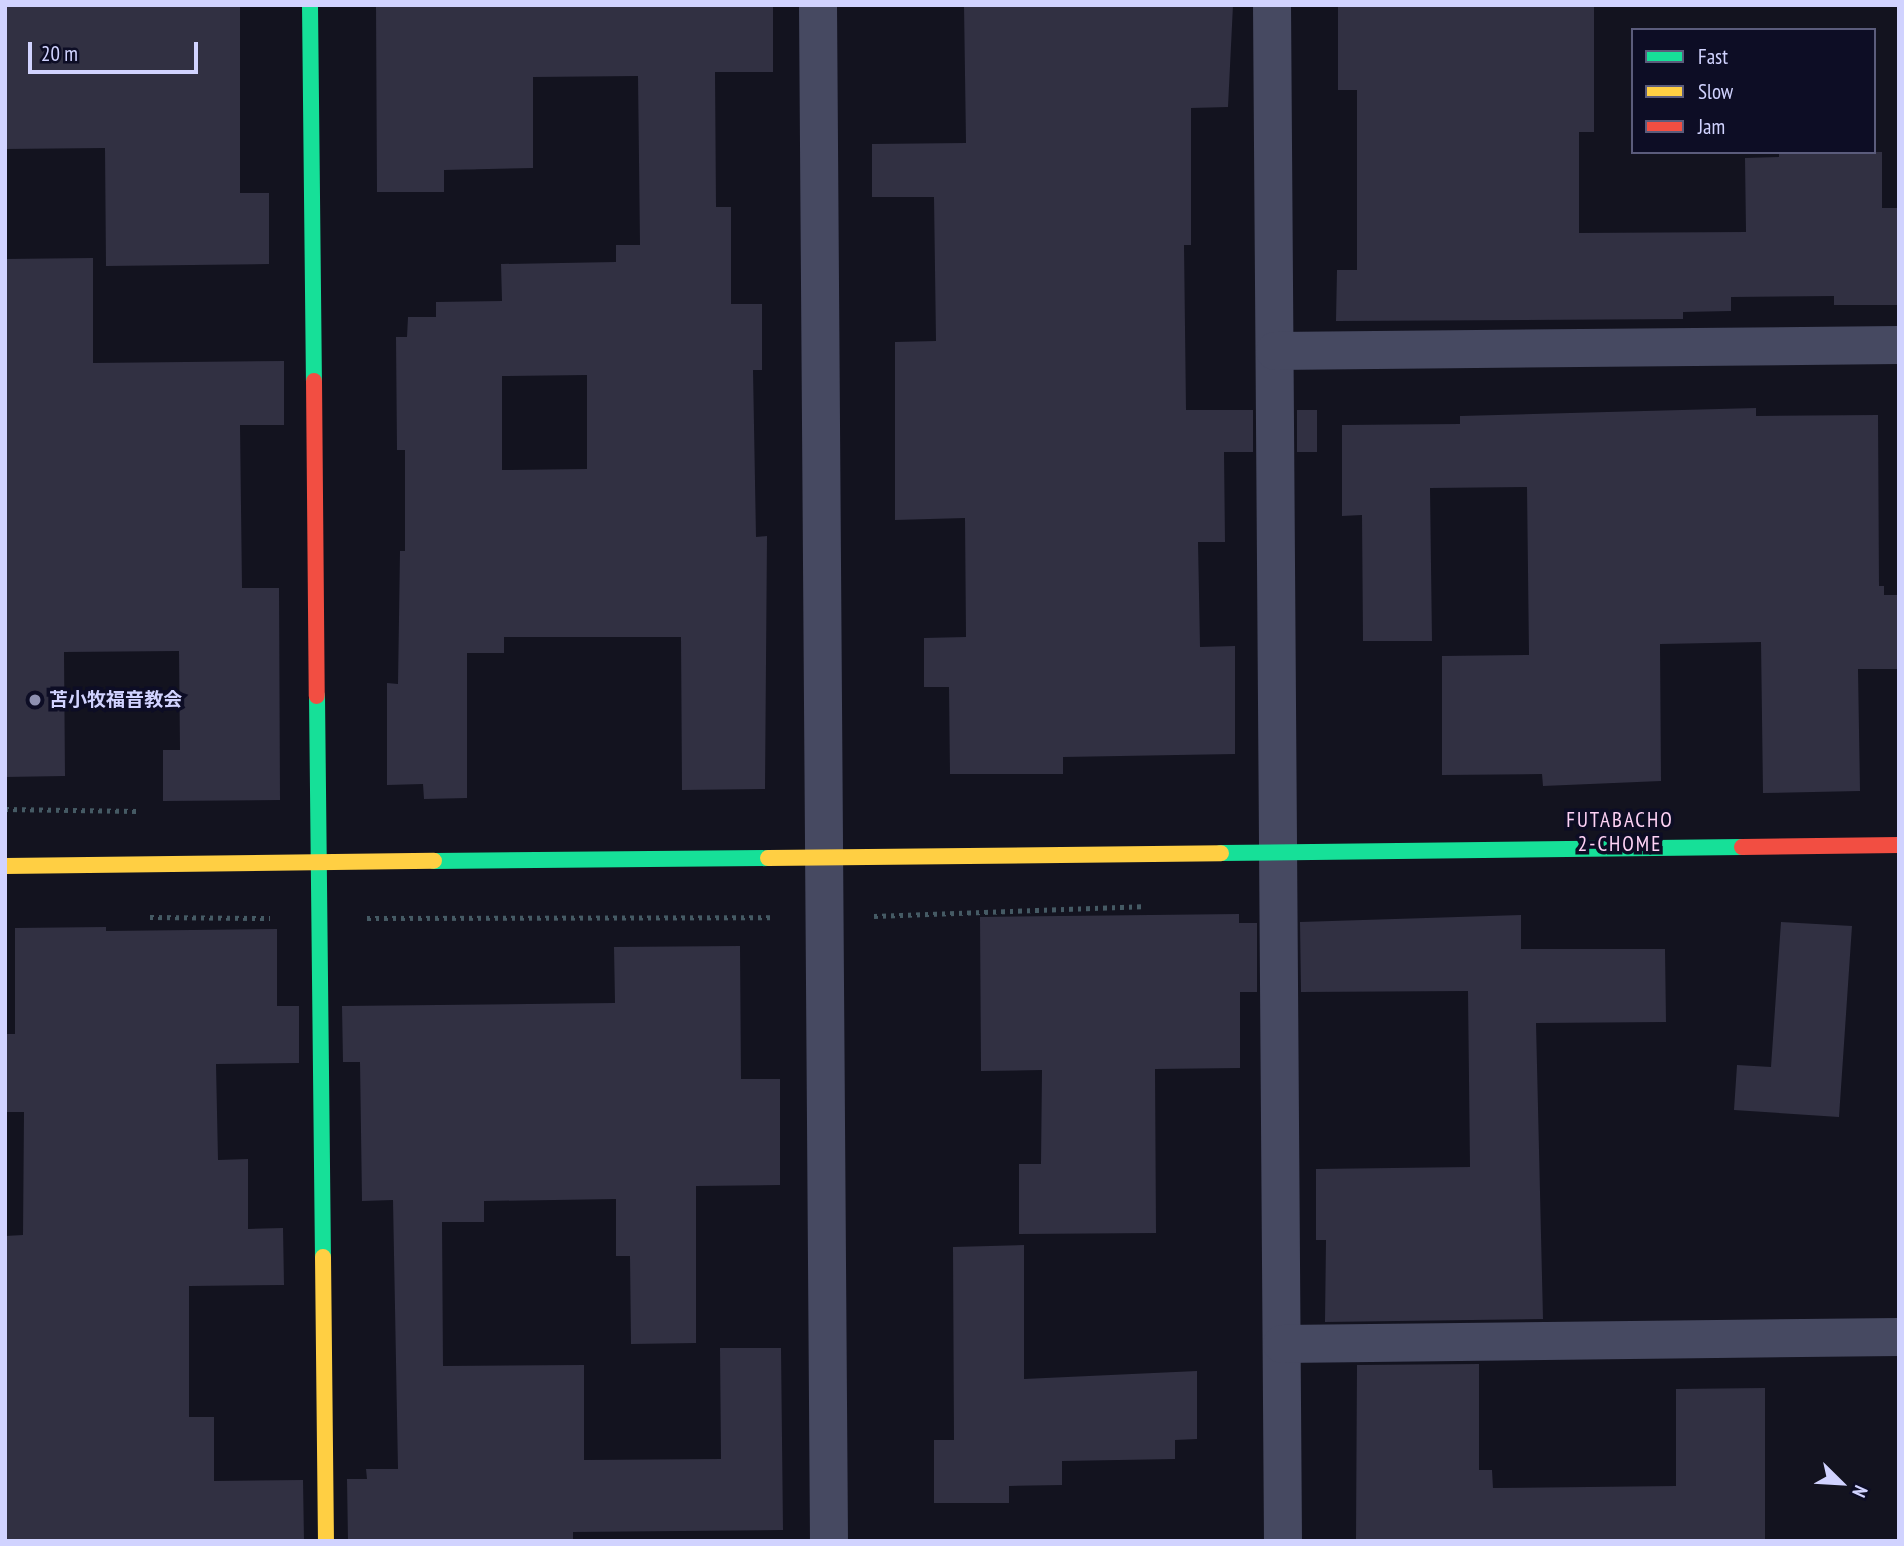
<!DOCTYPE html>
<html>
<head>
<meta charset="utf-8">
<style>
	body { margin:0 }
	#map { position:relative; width:1904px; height:1546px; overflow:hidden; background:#13131f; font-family:"PT Sans Narrow","Noto Sans JP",sans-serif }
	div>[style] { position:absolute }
	.building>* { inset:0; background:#313042; transform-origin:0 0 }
	.path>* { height:4.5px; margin-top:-2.25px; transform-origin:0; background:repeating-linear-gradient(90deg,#455a64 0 3.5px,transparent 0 8.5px) }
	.street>* { height:38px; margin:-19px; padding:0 19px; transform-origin:19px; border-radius:19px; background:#464961 }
	.fast>* { height:16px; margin:-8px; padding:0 8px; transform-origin:8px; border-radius:8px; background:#16e098 }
	.slow>* { height:16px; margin:-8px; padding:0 8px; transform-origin:8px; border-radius:8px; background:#ffcf43 }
	.jam>* { height:16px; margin:-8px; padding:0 8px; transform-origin:8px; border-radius:8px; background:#f24e42 }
	.dots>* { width:19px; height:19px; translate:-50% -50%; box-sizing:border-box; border:4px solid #0d0d25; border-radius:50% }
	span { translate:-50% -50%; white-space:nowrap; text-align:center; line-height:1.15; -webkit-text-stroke:7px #0d0d25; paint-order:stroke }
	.poi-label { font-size:19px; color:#d1d3ff; font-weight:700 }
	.left { translate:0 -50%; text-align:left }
	.neighbourhood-label { font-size:21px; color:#ffd3f6; letter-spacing:2px }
	.frame { position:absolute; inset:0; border:7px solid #d1d3ff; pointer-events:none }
	.legend { position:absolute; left:1631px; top:28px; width:245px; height:126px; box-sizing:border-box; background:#0d0d25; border:2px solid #5b5c7c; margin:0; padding:9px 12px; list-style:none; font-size:21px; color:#d1d3ff }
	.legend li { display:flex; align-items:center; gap:14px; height:35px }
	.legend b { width:35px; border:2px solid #5b5c7c }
	.north { position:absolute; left:1806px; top:1448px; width:70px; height:70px; -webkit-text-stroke:5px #0d0d25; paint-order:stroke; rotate:114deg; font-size:19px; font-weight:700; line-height:28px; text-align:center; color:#d1d3ff }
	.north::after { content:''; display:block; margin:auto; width:24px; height:32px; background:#d1d3ff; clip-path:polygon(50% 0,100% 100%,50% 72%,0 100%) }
	.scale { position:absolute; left:28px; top:42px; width:170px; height:32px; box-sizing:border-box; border:4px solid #d1d3ff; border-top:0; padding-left:9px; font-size:21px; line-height:24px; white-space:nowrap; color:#d1d3ff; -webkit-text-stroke:5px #0d0d25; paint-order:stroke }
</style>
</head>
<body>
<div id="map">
	<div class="building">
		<i style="clip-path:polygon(5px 5px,240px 5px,240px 193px,269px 193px,269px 264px,106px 266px,105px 148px,5px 149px)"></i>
		<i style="clip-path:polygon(evenodd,376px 5px,773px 5px,773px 72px,715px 72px,716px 207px,731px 207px,731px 304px,762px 304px,762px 370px,753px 370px,756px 537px,767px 536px,765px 789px,682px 790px,681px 637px,504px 637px,504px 653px,467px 653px,467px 798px,424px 799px,423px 784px,387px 785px,387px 683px,398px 684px,400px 551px,405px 551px,405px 450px,397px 450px,396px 337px,407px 337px,408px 317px,436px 317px,436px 302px,502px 301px,501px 264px,616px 262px,616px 245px,640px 245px,638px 76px,533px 77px,533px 168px,444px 170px,444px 192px,377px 192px,376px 5px,587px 375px,587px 469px,502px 470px,502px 376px,587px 375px)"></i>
		<i style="clip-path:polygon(964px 5px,1233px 5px,1228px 107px,1191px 108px,1191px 245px,1184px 245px,1186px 410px,1253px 410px,1253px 452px,1224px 452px,1225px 542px,1198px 542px,1200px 647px,1235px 646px,1235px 754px,1063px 757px,1063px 774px,950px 774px,949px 687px,924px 687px,924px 638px,966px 637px,965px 518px,895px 520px,895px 342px,936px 341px,934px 197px,872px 197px,872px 144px,966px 143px)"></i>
		<i style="clip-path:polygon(1338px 5px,1594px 5px,1594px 132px,1579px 132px,1579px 233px,1746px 232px,1745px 158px,1779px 157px,1779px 152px,1882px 152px,1882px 208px,1899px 208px,1899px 305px,1834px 305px,1834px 296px,1731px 297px,1731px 311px,1683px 312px,1683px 319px,1336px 321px,1337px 270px,1357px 270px,1357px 90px,1338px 90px)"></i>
		<i style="clip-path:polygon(93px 258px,93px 363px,284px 361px,284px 425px,240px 425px,242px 588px,279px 588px,280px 800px,163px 801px,163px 750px,180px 750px,179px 651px,64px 652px,65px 776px,5px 777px,5px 259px)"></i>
		<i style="clip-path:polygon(1756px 408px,1756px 416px,1878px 415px,1879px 586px,1884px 586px,1884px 595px,1899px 595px,1899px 669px,1858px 669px,1860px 791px,1763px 793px,1761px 642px,1660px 644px,1661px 781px,1543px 786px,1542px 774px,1442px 775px,1442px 656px,1529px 655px,1527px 487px,1430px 488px,1432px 641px,1363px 641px,1362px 515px,1342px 516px,1342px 425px,1460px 424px,1460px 416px)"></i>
		<i style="left:1297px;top:410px;width:20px;height:42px"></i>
		<i style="clip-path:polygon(1239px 914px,1239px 923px,1257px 923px,1257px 992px,1240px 992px,1240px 1068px,1155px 1069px,1156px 1233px,1019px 1234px,1019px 1164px,1041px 1164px,1042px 1070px,981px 1071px,980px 917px)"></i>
		<i style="clip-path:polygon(1521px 915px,1521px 949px,1665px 949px,1666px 1022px,1536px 1023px,1543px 1319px,1325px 1322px,1326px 1240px,1316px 1240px,1316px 1169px,1470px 1167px,1468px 991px,1301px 992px,1300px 922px)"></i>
		<i style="clip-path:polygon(1781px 922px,1852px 926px,1839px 1117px,1734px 1110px,1737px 1065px,1771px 1067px)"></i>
		<i style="clip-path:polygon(106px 927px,106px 931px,277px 929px,277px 1006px,299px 1006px,299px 1063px,216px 1064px,218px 1160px,248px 1159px,248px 1229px,283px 1228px,284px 1285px,189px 1286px,189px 1417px,214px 1417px,214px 1481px,303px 1480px,304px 1541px,5px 1541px,5px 1236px,23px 1235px,24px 1112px,5px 1112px,5px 1034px,15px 1034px,15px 928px)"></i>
		<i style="clip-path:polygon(740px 946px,741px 1079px,780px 1079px,780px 1185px,696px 1186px,696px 1343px,631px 1344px,630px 1256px,616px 1256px,616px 1199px,484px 1201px,484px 1222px,442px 1222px,443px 1366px,584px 1365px,584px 1460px,721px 1459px,720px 1348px,781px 1348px,783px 1530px,573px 1532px,573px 1541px,348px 1541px,347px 1479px,367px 1479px,366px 1469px,398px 1469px,393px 1200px,362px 1201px,360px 1062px,343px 1062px,342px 1006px,615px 1003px,614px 947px)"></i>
		<i style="clip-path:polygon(1024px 1245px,1024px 1379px,1197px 1371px,1197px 1439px,1175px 1440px,1175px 1459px,1062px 1461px,1062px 1485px,1009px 1486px,1009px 1503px,934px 1503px,934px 1440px,954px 1440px,953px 1247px)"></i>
		<i style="clip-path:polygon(1479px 1364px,1479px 1470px,1492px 1470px,1493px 1488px,1676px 1486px,1676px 1389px,1765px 1388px,1765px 1541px,1356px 1541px,1357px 1365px)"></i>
	</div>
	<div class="path">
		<i style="left:5px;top:809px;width:132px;rotate:0.9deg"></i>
		<i style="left:874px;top:916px;width:268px;rotate:-2.1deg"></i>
		<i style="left:150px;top:917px;width:120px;rotate:0.5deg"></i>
		<i style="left:367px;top:918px;width:407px;rotate:-0.1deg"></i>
	</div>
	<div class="street">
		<i style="left:818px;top:5px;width:1536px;rotate:89.59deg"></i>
		<i style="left:1272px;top:5px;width:1536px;rotate:89.59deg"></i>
		<i style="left:1275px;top:351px;width:624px;rotate:-0.55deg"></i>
		<i style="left:1282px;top:1344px;width:617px;rotate:-0.65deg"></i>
	</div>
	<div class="fast">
		<i style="left:310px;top:5px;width:376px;rotate:89.4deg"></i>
		<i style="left:317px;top:696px;width:561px;rotate:89.39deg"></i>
		<i style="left:1221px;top:853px;width:521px;rotate:-0.66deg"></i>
		<i style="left:434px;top:861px;width:334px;rotate:-0.5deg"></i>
	</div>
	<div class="slow">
		<i style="left:768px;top:858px;width:453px;rotate:-0.6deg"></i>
		<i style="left:5px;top:866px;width:429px;rotate:-0.7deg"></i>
		<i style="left:323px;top:1257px;width:284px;rotate:89.4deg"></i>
	</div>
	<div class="jam">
		<i style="left:314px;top:381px;width:315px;rotate:89.5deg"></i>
		<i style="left:1742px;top:847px;width:157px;rotate:-0.7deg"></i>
	</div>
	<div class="dots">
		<i style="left:35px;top:700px;background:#8e90b1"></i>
	</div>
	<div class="poi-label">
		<span class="left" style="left:49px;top:700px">苫小牧福音教会</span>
	</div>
	<div class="neighbourhood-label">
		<span style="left:1620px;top:832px">FUTABACHO<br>2-CHOME</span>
	</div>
	<div class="frame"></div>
	<ul class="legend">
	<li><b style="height:9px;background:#16e098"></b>Fast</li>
	<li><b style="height:9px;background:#ffcf43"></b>Slow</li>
	<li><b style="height:9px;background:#f24e42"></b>Jam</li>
	</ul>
	<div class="north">N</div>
	<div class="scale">20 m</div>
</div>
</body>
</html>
